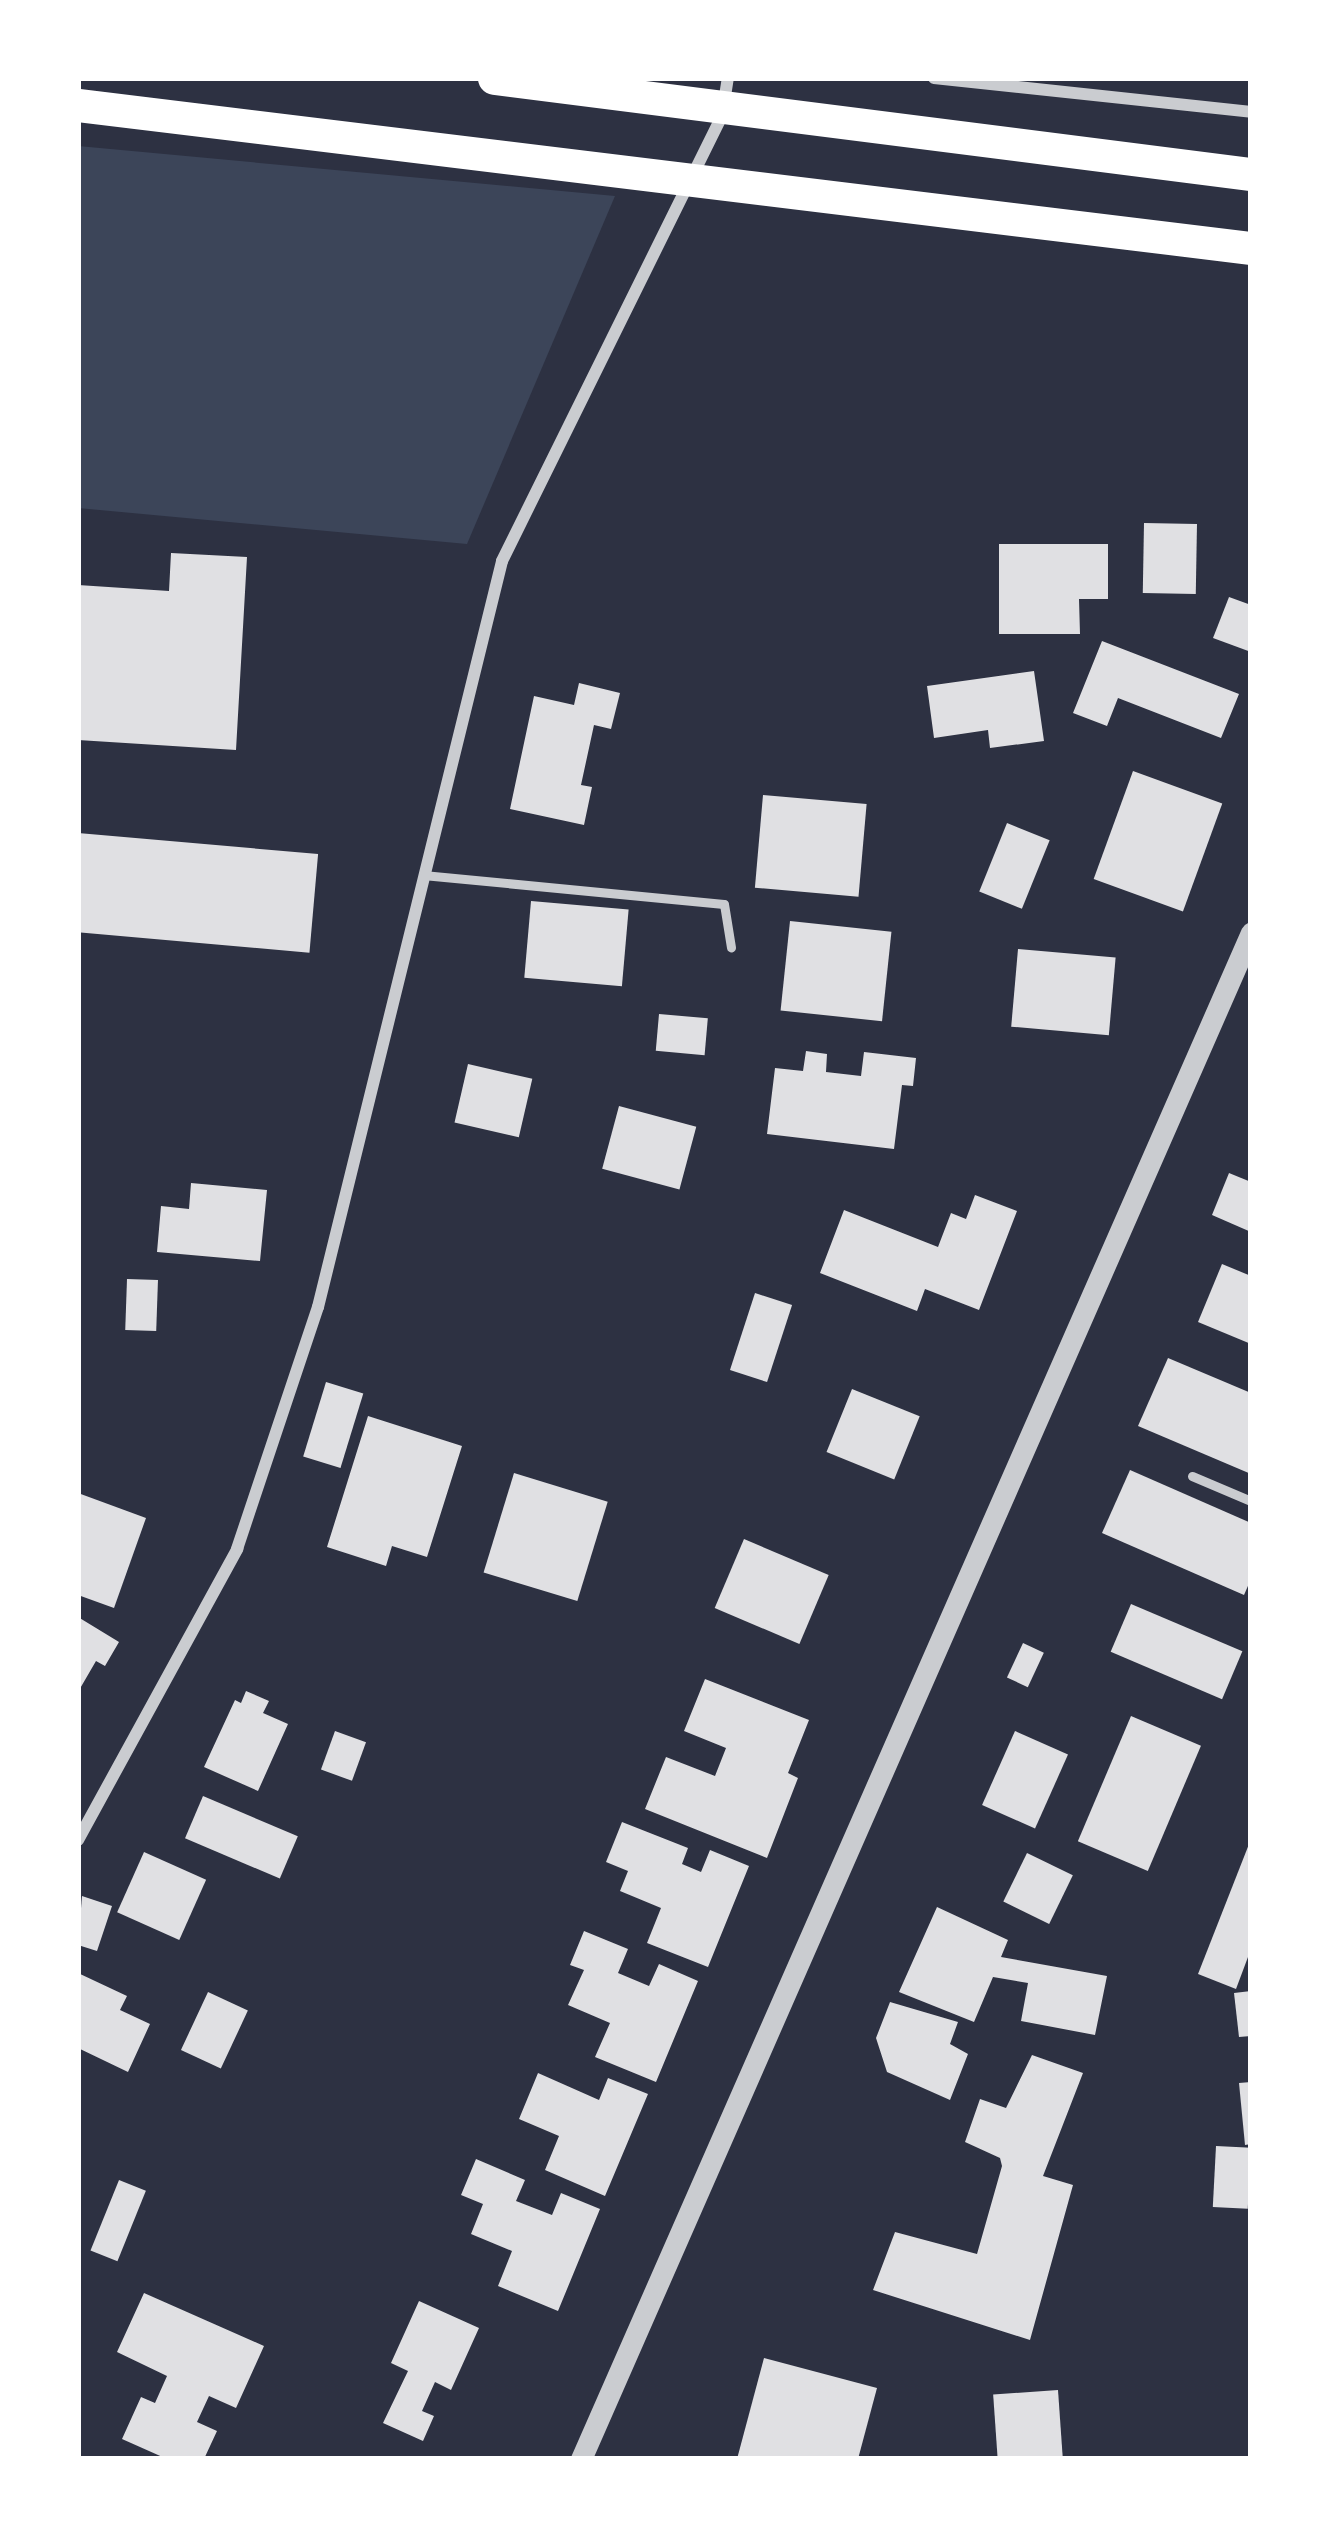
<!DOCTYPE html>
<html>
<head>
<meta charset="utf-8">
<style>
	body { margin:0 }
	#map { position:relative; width:1329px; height:2537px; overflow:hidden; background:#2d3142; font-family:"PT Sans Narrow",sans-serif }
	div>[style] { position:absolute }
	.green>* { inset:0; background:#3c4559 }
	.building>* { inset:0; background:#e0e0e3; transform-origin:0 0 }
	.service>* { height:9px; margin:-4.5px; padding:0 4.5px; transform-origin:4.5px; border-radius:4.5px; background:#caccd0 }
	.minor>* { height:12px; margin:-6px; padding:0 6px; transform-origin:6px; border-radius:6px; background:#caccd0 }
	.tertiary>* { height:21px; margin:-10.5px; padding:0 10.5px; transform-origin:10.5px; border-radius:10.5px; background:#caccd0 }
	.trunk>* { height:33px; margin:-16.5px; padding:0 16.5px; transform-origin:16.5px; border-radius:16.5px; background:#fff }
	span { translate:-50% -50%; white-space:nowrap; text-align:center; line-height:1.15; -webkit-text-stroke:10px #fff; paint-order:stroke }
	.frame { position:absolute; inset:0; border:81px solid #fff; pointer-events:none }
</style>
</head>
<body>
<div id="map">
	<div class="green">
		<i style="clip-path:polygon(78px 146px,615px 196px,467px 544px,78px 508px)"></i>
	</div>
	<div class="building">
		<i style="left:1144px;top:523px;width:53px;height:70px;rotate:1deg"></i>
		<i style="clip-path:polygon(999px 544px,1108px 544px,1108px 599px,1079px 599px,1080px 634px,999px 634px)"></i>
		<i style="clip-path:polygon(171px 553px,247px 557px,236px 750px,78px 740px,78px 585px,169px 591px)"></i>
		<i style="clip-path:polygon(1229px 597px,1251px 605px,1251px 652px,1213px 638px)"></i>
		<i style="clip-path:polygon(1102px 641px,1239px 694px,1221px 738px,1118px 698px,1107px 726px,1073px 713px)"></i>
		<i style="clip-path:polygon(1034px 671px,1044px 741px,990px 748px,988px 730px,934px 738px,927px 686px)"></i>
		<i style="clip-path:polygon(579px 683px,620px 693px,611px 729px,594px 725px,581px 785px,592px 787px,584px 825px,510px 809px,534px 696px,574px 705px)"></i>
		<i style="left:1133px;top:771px;width:95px;height:115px;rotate:20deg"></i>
		<i style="left:763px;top:795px;width:104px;height:93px;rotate:5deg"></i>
		<i style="left:1007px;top:823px;width:46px;height:74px;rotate:22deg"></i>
		<i style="left:78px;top:833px;width:241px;height:99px;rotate:5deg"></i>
		<i style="left:531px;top:901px;width:98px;height:77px;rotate:5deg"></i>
		<i style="left:790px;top:921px;width:102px;height:90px;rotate:6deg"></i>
		<i style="left:1018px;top:949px;width:98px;height:78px;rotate:5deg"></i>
		<i style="left:659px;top:1014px;width:49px;height:37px;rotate:5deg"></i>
		<i style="clip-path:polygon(806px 1051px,827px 1054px,826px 1072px,861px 1076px,864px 1052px,916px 1058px,913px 1086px,902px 1085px,894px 1149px,767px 1134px,775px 1068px,803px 1071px)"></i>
		<i style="left:468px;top:1064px;width:66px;height:60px;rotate:13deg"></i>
		<i style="left:619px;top:1106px;width:80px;height:65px;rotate:15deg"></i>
		<i style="clip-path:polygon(1229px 1173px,1251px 1182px,1251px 1232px,1212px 1215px)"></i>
		<i style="clip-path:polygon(191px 1183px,267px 1190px,260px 1261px,157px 1252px,161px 1206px,189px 1209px)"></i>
		<i style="clip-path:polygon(975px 1195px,1017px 1211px,979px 1310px,925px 1289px,917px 1311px,820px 1273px,844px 1210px,938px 1247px,951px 1213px,966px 1219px)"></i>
		<i style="clip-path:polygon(1222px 1264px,1251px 1276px,1251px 1344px,1198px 1322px)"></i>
		<i style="left:127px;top:1279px;width:31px;height:51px;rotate:2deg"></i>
		<i style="left:755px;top:1293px;width:39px;height:81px;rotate:18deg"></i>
		<i style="clip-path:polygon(1168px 1358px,1251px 1393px,1251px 1474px,1138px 1426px)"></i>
		<i style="left:326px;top:1382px;width:39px;height:78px;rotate:17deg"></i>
		<i style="left:852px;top:1389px;width:73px;height:68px;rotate:22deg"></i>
		<i style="clip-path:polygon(368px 1416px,462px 1446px,427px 1557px,392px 1546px,386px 1566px,327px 1547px)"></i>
		<i style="clip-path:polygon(1130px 1470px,1251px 1523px,1251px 1579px,1244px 1595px,1102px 1533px)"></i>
		<i style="left:514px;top:1473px;width:98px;height:104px;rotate:17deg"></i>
		<i style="clip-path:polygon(78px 1493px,146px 1518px,114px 1608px,78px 1595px)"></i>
		<i style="left:744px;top:1539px;width:92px;height:75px;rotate:23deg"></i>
		<i style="left:1131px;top:1604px;width:121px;height:52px;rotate:23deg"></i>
		<i style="clip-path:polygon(78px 1617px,119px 1642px,105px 1666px,96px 1661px,78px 1692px)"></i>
		<i style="left:1023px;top:1643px;width:23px;height:38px;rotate:25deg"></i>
		<i style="clip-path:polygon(705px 1679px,809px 1720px,788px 1773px,798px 1778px,767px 1858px,645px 1809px,666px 1757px,715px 1776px,726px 1748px,684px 1731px)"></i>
		<i style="clip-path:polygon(246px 1691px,269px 1701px,263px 1713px,288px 1724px,258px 1791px,204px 1767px,235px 1700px,241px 1703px)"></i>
		<i style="left:1131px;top:1716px;width:76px;height:136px;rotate:23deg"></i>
		<i style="left:335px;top:1731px;width:33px;height:41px;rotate:20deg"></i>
		<i style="left:1015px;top:1731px;width:58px;height:81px;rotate:24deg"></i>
		<i style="left:203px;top:1796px;width:103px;height:46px;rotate:23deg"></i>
		<i style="clip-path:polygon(622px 1822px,688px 1848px,682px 1864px,701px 1872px,710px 1850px,749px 1866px,708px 1967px,647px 1943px,661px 1908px,620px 1891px,628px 1871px,606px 1862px)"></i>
		<i style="clip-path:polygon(1251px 1839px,1251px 1949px,1236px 1989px,1198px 1974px)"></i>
		<i style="left:144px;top:1852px;width:68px;height:66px;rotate:24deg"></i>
		<i style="left:1027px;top:1853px;width:51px;height:54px;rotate:26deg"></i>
		<i style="clip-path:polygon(82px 1896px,112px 1906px,97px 1951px,78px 1945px)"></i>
		<i style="clip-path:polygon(937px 1907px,1008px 1940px,1001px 1957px,1107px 1976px,1095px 2035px,1021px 2021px,1028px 1983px,993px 1977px,974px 2022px,899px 1992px)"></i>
		<i style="clip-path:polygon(584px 1931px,628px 1949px,618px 1973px,649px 1986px,659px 1964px,698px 1981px,656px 2082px,595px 2057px,610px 2023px,568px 2005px,584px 1970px,570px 1965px)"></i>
		<i style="clip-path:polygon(78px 1973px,127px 1996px,120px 2010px,150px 2024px,128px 2072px,78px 2048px)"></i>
		<i style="clip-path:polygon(1251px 1991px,1251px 2036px,1239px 2037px,1234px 1993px)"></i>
		<i style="left:208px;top:1992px;width:44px;height:64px;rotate:25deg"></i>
		<i style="clip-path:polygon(890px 2002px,958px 2022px,950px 2044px,968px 2054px,950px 2100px,887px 2072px,876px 2038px)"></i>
		<i style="clip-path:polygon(1032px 2055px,1083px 2073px,1043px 2176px,1073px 2185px,1030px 2340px,873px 2290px,895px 2232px,977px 2254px,1002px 2166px,1000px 2158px,965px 2142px,980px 2099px,1006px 2108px)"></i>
		<i style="clip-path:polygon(538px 2073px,599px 2100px,608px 2078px,648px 2094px,605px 2196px,545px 2170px,559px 2136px,519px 2119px)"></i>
		<i style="clip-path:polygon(1251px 2082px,1251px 2144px,1245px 2145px,1239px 2083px)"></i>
		<i style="left:1216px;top:2146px;width:35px;height:61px;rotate:3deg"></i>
		<i style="clip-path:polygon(476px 2159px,525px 2180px,516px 2201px,552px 2215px,561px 2193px,600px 2209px,558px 2311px,498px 2286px,512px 2251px,471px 2234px,483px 2204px,461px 2195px)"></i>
		<i style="left:119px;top:2180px;width:29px;height:76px;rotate:22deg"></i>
		<i style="clip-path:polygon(144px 2293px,264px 2346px,236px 2408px,209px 2396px,197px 2422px,217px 2431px,204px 2459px,167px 2459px,122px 2439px,141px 2397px,155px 2403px,167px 2376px,117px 2352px)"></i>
		<i style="clip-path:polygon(419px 2301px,479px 2328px,451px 2390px,435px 2382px,422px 2411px,434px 2416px,423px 2441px,383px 2423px,408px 2371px,391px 2363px)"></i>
		<i style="clip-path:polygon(764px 2358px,877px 2388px,858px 2459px,737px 2459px)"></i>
		<i style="left:1058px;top:2390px;width:69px;height:65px;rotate:86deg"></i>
	</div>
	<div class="service">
		<i style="left:423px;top:875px;width:302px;rotate:5.5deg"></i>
		<i style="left:724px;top:904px;width:44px;rotate:80.8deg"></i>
		<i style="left:1192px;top:1476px;width:64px;rotate:23deg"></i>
	</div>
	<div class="minor">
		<i style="left:934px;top:78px;width:319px;rotate:6.1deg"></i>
		<i style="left:78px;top:1840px;width:332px;rotate:-61.3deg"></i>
		<i style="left:237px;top:1549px;width:255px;rotate:-71.5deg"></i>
		<i style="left:318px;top:1307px;width:768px;rotate:-76.14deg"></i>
		<i style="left:502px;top:561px;width:497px;rotate:-63.7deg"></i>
		<i style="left:722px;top:115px;width:37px;rotate:-81deg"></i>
	</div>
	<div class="tertiary">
		<i style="left:581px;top:2459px;width:1667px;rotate:-66.3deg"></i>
	</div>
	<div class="trunk">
		<i style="left:494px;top:78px;width:763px;rotate:7.23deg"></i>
		<i style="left:78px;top:105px;width:1182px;rotate:6.95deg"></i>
	</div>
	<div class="frame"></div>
</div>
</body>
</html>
